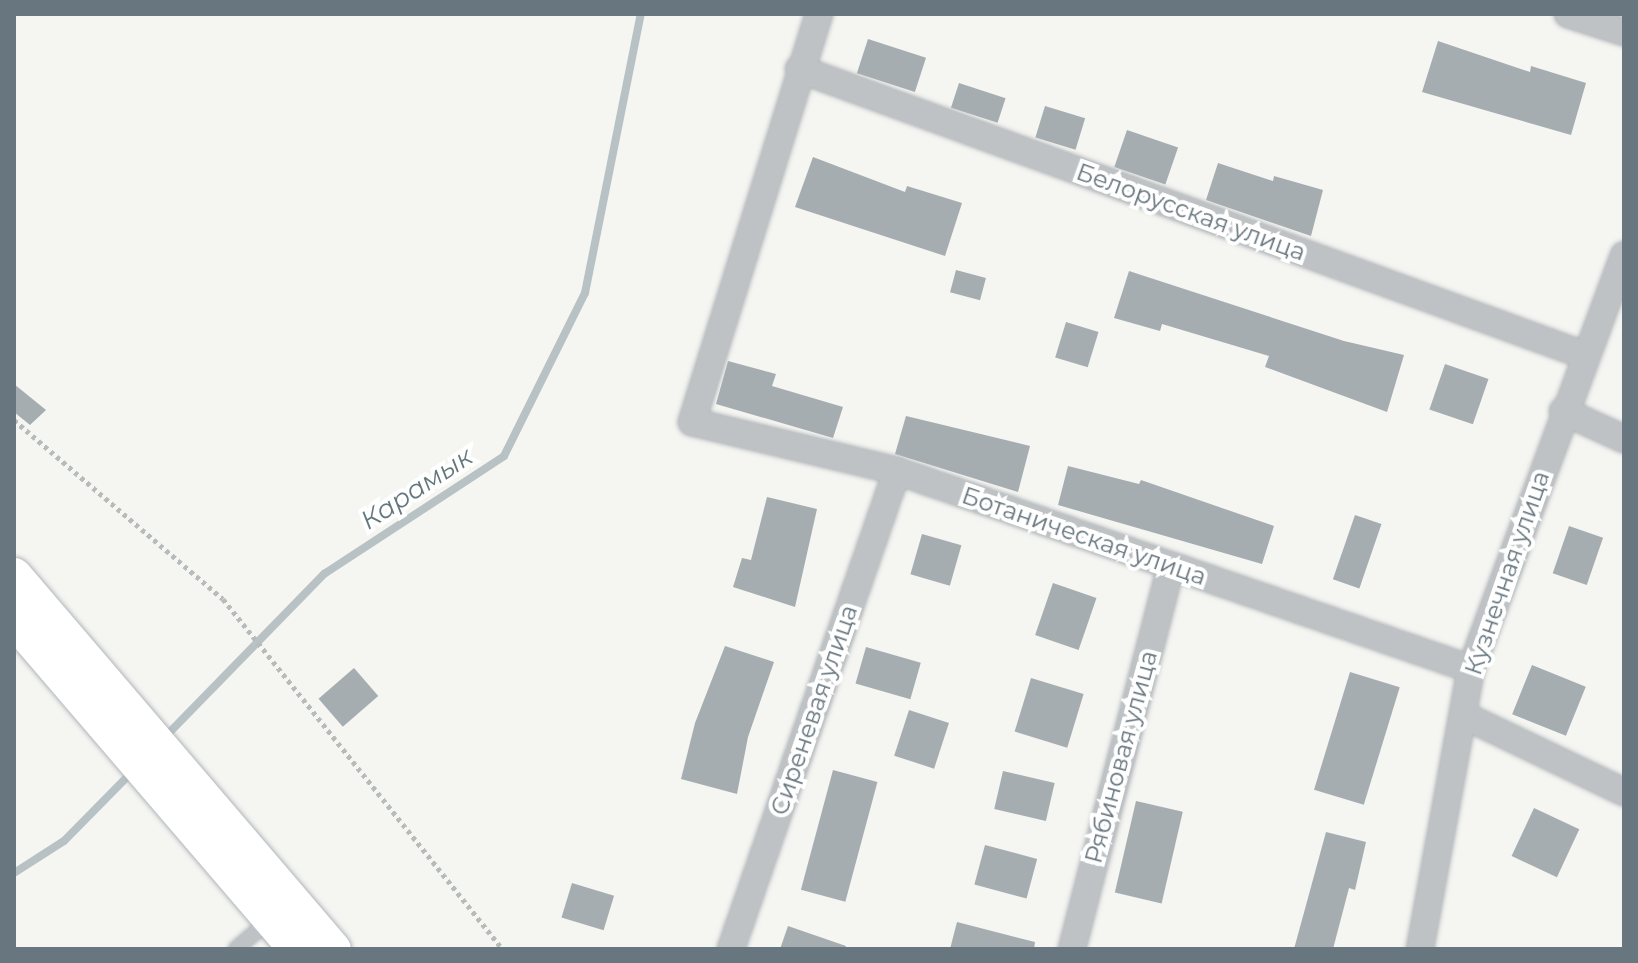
<!DOCTYPE html>
<html>
<head>
<meta charset="utf-8">
<style>
	body { margin:0 }
	#map { position:relative; width:1638px; height:963px; overflow:hidden; background:#f5f5f2; font-family:Montserrat,sans-serif }
	div>[style] { position:absolute }
	.stream>* { height:8px; margin:-4px; padding:0 4px; transform-origin:4px; border-radius:4px; background:#b8c2c5 }
	.building>* { inset:0; background:#a6adb1; transform-origin:0 0 }
	.path>* { height:5px; margin-top:-2.5px; transform-origin:0; background:repeating-linear-gradient(90deg,#b8bbbc 0 4px,transparent 0 8px) }
	.roads { filter:drop-shadow(0 0 2px #b1b6b9) drop-shadow(0 0 2px #b1b6b9) }
	.service>* { height:14px; margin:-7px; padding:0 7px; transform-origin:7px; border-radius:7px; background:#bec2c5 }
	.minor>* { height:26px; margin:-13px; padding:0 13px; transform-origin:13px; border-radius:13px; background:#bec2c5 }
	.secondary>* { height:36px; margin:-18px; padding:0 18px; transform-origin:18px; border-radius:18px; background:#fff }
	span { translate:-50% -50%; white-space:nowrap; text-align:center; line-height:1.15; -webkit-text-stroke:8px #fff; paint-order:stroke }
	.street-label { font-size:24px; color:#67767f }
	.water-label { font-size:26px; color:#63777c; font-style:italic }
	.frame { position:absolute; inset:0; border:16px solid #67767f; pointer-events:none }
</style>
</head>
<body>
<div id="map">
	<div class="stream">
		<i style="left:165px;top:737px;width:228px;rotate:-45.7deg"></i>
		<i style="left:324px;top:574px;width:215px;rotate:-33.2deg"></i>
		<i style="left:504px;top:456px;width:182px;rotate:-63.6deg"></i>
		<i style="left:585px;top:293px;width:285px;rotate:-78.7deg"></i>
		<i style="left:14px;top:873px;width:59px;rotate:-32.6deg"></i>
		<i style="left:64px;top:841px;width:100px;rotate:-45.4deg"></i>
	</div>
	<div class="building">
		<i style="left:868px;top:39px;width:61px;height:36px;rotate:18deg"></i>
		<i style="clip-path:polygon(1438px 41px,1530px 72px,1531px 66px,1586px 83px,1571px 135px,1422px 92px)"></i>
		<i style="left:959px;top:83px;width:49px;height:26px;rotate:18deg"></i>
		<i style="left:1045px;top:106px;width:42px;height:33px;rotate:17deg"></i>
		<i style="left:1127px;top:130px;width:54px;height:39px;rotate:19deg"></i>
		<i style="clip-path:polygon(813px 157px,905px 192px,907px 186px,962px 203px,945px 256px,795px 207px)"></i>
		<i style="clip-path:polygon(1218px 163px,1273px 181px,1274px 176px,1323px 190px,1311px 236px,1206px 200px)"></i>
		<i style="left:956px;top:270px;width:31px;height:23px;rotate:15deg"></i>
		<i style="clip-path:polygon(1129px 271px,1344px 341px,1404px 355px,1387px 412px,1265px 367px,1269px 356px,1162px 324px,1160px 331px,1114px 318px)"></i>
		<i style="left:1066px;top:322px;width:34px;height:37px;rotate:17deg"></i>
		<i style="clip-path:polygon(728px 361px,776px 374px,772px 386px,843px 407px,833px 438px,716px 404px)"></i>
		<i style="left:1445px;top:364px;width:46px;height:48px;rotate:19deg"></i>
		<i style="clip-path:polygon(14px 384px,46px 410px,30px 425px,14px 412px)"></i>
		<i style="clip-path:polygon(906px 416px,1030px 446px,1018px 492px,895px 454px)"></i>
		<i style="clip-path:polygon(1068px 466px,1139px 484px,1141px 480px,1274px 526px,1262px 564px,1058px 505px)"></i>
		<i style="clip-path:polygon(767px 497px,817px 509px,795px 607px,733px 587px,742px 558px,751px 560px)"></i>
		<i style="left:1355px;top:515px;width:28px;height:68px;rotate:19deg"></i>
		<i style="left:1569px;top:526px;width:36px;height:50px;rotate:19deg"></i>
		<i style="left:922px;top:534px;width:41px;height:42px;rotate:16deg"></i>
		<i style="left:1053px;top:583px;width:46px;height:55px;rotate:19deg"></i>
		<i style="clip-path:polygon(725px 646px,774px 662px,748px 737px,737px 794px,681px 779px,695px 723px)"></i>
		<i style="left:866px;top:647px;width:57px;height:38px;rotate:16deg"></i>
		<i style="left:1532px;top:665px;width:58px;height:53px;rotate:22deg"></i>
		<i style="left:354px;top:668px;width:37px;height:47px;rotate:49deg"></i>
		<i style="left:1350px;top:672px;width:52px;height:123px;rotate:17deg"></i>
		<i style="left:1031px;top:678px;width:55px;height:56px;rotate:17deg"></i>
		<i style="left:909px;top:710px;width:42px;height:48px;rotate:18deg"></i>
		<i style="left:833px;top:770px;width:46px;height:124px;rotate:15deg"></i>
		<i style="left:1003px;top:771px;width:53px;height:39px;rotate:13deg"></i>
		<i style="left:1136px;top:801px;width:48px;height:94px;rotate:13deg"></i>
		<i style="left:1534px;top:808px;width:50px;height:53px;rotate:25deg"></i>
		<i style="clip-path:polygon(1326px 832px,1366px 842px,1355px 890px,1349px 888px,1333px 949px,1294px 949px)"></i>
		<i style="left:985px;top:845px;width:54px;height:41px;rotate:15deg"></i>
		<i style="left:572px;top:883px;width:44px;height:36px;rotate:17deg"></i>
		<i style="clip-path:polygon(957px 922px,1035px 942px,1034px 949px,950px 949px)"></i>
		<i style="clip-path:polygon(788px 926px,846px 946px,845px 949px,780px 949px)"></i>
	</div>
	<div class="path">
		<i style="left:14px;top:420px;width:275px;rotate:40.6deg"></i>
		<i style="left:223px;top:599px;width:448px;rotate:51.4deg"></i>
	</div>
	<div class="roads">
		<div class="service">
			<i style="left:236px;top:949px;width:48px;rotate:-40.7deg"></i>
		</div>
		<div class="minor">
			<i style="left:819px;top:14px;width:427px;rotate:107.3deg"></i>
			<i style="left:692px;top:422px;width:211px;rotate:13.4deg"></i>
			<i style="left:897px;top:471px;width:607px;rotate:19.03deg"></i>
			<i style="left:1568px;top:14px;width:59px;rotate:17.8deg"></i>
			<i style="left:799px;top:69px;width:835px;rotate:20.02deg"></i>
			<i style="left:1563px;top:411px;width:67px;rotate:24.7deg"></i>
			<i style="left:1463px;top:715px;width:178px;rotate:25.6deg"></i>
			<i style="left:731px;top:949px;width:506px;rotate:-70.85deg"></i>
			<i style="left:1072px;top:949px;width:396px;rotate:-75.5deg"></i>
			<i style="left:1420px;top:949px;width:285px;rotate:-79.7deg"></i>
			<i style="left:1471px;top:669px;width:441px;rotate:-69.7deg"></i>
		</div>
		<div class="secondary">
			<i style="left:14px;top:576px;width:491px;rotate:49.5deg"></i>
			<i style="left:14px;top:619px;width:435px;rotate:49.4deg"></i>
		</div>
	</div>
	<div class="street-label">
		<span style="left:1191px;top:212px;rotate:20deg">Белорусская улица</span>
		<span style="left:1084px;top:536px;rotate:19deg">Ботаническая улица</span>
		<span style="left:1507px;top:573px;rotate:-71deg">Кузнечная улица</span>
		<span style="left:814px;top:710px;rotate:-71deg">Сиреневая улица</span>
		<span style="left:1121px;top:757px;rotate:-75deg">Рябиновая улица</span>
	</div>
	<div class="water-label">
		<span style="left:417px;top:489px;rotate:-33deg">Карамык</span>
	</div>
	<div class="frame"></div>
</div>
</body>
</html>
